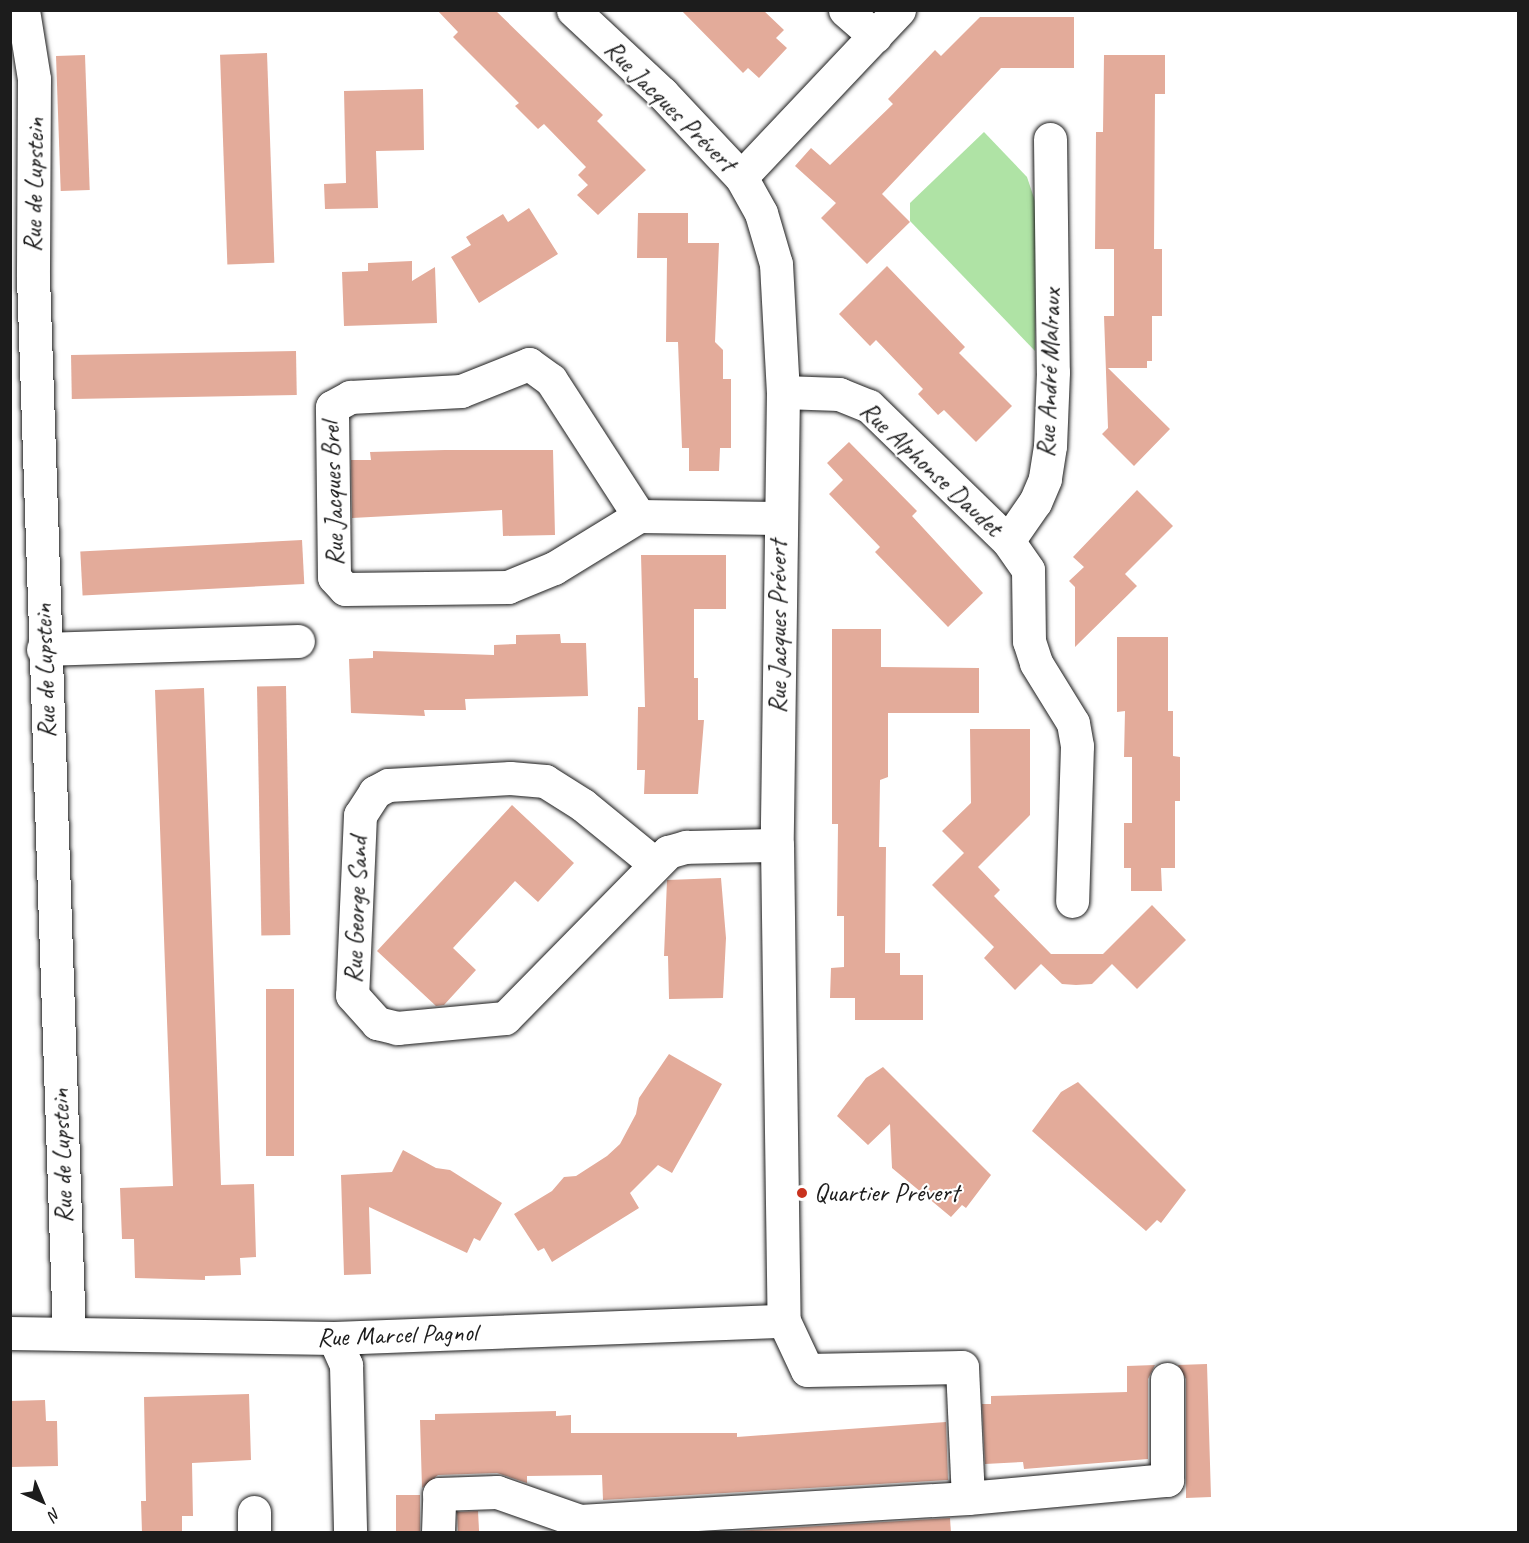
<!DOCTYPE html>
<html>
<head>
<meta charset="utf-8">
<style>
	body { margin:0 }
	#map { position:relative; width:1529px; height:1543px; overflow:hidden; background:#fff; font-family:Caveat,sans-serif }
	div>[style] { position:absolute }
	.green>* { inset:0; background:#afe3a5 }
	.building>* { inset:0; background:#e3ab9a; transform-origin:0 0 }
	.roads { filter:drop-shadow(0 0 2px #1c1c1c) drop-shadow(0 0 2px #1c1c1c) }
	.minor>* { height:33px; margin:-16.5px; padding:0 16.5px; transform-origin:16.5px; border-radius:16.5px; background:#fff }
	.dots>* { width:16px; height:16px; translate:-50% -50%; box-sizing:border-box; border:3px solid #fff; border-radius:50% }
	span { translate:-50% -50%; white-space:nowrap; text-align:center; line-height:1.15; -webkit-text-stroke:4.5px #fff; paint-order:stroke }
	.street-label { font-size:26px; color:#1c1c1c }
	.poi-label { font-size:26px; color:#1c1c1c }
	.left { translate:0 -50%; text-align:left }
	.frame { position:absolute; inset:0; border:12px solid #1c1c1c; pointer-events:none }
	.north { position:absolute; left:12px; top:1471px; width:60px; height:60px; -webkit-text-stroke:4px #fff; paint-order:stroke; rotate:136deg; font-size:16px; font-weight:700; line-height:24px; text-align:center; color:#1c1c1c }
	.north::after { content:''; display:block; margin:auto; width:21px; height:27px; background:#1c1c1c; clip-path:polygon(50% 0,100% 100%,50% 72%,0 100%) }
</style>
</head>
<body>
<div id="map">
	<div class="green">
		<i style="clip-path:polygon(984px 132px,1027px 177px,1036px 204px,1035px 351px,910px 221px,910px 203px)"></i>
	</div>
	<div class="building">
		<i style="clip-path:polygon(437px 10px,495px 10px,603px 115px,597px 121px,646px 170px,598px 215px,577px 195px,588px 185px,578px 175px,586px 167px,544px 124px,538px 129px,515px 106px,519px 103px,453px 37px,458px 32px)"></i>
		<i style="clip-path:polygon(681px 10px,763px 10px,784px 30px,776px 38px,787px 48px,759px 78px,748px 68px,743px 73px)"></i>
		<i style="clip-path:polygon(980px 17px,1074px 17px,1074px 68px,1001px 68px,882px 194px,910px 222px,867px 264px,821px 218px,836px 203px,795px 166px,811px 148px,830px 165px,893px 104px,888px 99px,935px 50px,941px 56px)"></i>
		<i style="left:267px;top:53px;width:210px;height:47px;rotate:88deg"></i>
		<i style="left:85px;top:55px;width:135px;height:29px;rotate:88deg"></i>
		<i style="clip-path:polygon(1104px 55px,1165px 55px,1165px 94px,1155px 94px,1154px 249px,1162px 249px,1162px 316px,1152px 316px,1152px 361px,1147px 361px,1147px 368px,1108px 368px,1170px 429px,1134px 466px,1102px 434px,1108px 428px,1104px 316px,1114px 316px,1114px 249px,1095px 249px,1096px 132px,1103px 132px)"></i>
		<i style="clip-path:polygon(423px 89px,424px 150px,376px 151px,378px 208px,325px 209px,324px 184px,346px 183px,344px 91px)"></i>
		<i style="clip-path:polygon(529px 208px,558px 254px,479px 303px,451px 257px,471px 245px,466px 237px,503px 214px,508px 222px)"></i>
		<i style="clip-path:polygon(638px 213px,688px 213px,688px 243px,719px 243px,715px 342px,723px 350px,723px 379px,731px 379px,731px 448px,720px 448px,719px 471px,689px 471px,689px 448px,682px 448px,678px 342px,666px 342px,667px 258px,637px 258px)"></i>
		<i style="clip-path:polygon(412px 261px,412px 281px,435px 267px,437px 323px,344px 326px,342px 272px,368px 271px,368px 263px)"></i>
		<i style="clip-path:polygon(887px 266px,965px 347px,959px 353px,1012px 406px,976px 442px,944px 410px,938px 415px,918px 394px,923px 389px,876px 340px,870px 346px,839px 314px)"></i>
		<i style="left:296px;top:351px;width:44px;height:225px;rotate:89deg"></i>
		<i style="clip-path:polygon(849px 442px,917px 511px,912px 516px,983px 593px,948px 627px,875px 552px,880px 547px,829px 494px,843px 480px,827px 463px)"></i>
		<i style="clip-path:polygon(445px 450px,553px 450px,555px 535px,503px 536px,502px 510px,352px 518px,351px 460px,371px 460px,370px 452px)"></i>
		<i style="clip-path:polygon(1137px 490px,1173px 526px,1125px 574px,1137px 586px,1075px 647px,1075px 587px,1069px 581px,1084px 567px,1073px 557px)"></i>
		<i style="left:302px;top:540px;width:44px;height:222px;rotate:87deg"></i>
		<i style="clip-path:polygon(641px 555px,726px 555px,726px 609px,694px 609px,694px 678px,698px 678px,698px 720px,704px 720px,698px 794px,644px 794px,645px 770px,637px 770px,638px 707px,645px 707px)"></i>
		<i style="clip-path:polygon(832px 629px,881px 629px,881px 667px,979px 668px,979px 713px,888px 713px,888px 777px,880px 780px,879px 847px,886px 847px,885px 953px,900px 953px,900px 975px,923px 975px,923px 1020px,855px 1020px,855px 998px,830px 998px,831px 968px,844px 967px,844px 916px,837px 916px,838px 824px,832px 824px)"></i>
		<i style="clip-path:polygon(560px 634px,561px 643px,586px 643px,588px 696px,465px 699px,466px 710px,424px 710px,425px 716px,351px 713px,349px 659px,373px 658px,373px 651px,494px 655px,494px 645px,516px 644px,516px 635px)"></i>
		<i style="clip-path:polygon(1117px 637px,1168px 637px,1168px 711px,1173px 711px,1173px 756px,1180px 757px,1180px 801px,1175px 801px,1175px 868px,1161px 868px,1162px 891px,1131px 891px,1131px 868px,1124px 868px,1124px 823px,1132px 823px,1132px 757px,1124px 757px,1125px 711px,1117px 712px)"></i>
		<i style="left:286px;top:686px;width:249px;height:29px;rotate:89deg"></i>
		<i style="clip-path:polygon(204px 688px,221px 1185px,254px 1184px,256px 1257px,240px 1258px,241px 1275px,205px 1276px,205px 1280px,135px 1278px,134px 1239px,122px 1239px,120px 1188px,173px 1186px,155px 690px)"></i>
		<i style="clip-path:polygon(970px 729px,1030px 729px,1030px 815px,978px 867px,1000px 890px,994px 896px,1051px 954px,1103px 954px,1152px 905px,1186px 940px,1137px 989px,1112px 964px,1092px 984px,1076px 985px,1062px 984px,1041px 964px,1015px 990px,984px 958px,994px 947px,932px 885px,964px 853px,942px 831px,971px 803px)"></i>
		<i style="clip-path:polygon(512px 805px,574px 863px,538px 902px,515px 881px,453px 948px,476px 970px,444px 1005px,436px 1006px,377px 951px)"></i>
		<i style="clip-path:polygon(721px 878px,726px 938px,723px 998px,669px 999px,668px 956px,664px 956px,667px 880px)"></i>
		<i style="left:266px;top:989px;width:28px;height:167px"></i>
		<i style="clip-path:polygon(669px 1054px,722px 1084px,672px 1173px,658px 1165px,630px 1193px,639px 1208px,552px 1262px,544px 1248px,538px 1251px,514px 1214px,552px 1191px,564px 1177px,576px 1176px,607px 1156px,620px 1144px,636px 1114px,639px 1098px)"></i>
		<i style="clip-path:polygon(883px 1067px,991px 1175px,966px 1208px,962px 1205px,951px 1217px,892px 1168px,890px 1124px,868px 1145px,837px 1116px,866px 1078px)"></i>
		<i style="clip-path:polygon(1078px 1082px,1186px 1190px,1161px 1223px,1157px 1220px,1146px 1231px,1032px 1131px,1061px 1092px)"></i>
		<i style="clip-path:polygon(403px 1150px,436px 1168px,450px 1170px,502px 1203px,480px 1241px,474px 1238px,467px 1253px,369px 1207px,371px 1274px,344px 1275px,341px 1175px,392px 1172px)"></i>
		<i style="clip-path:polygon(1207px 1364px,1211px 1497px,1186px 1498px,1186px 1379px,1178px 1365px)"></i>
		<i style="clip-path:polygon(1155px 1365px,1148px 1379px,1148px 1459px,1024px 1469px,1023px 1462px,985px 1464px,982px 1404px,991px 1404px,991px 1396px,1127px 1392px,1127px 1366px)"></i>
		<i style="clip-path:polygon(249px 1394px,251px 1460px,192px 1463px,193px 1516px,182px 1516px,182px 1533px,142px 1533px,141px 1501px,146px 1501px,144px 1397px)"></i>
		<i style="clip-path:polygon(45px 1400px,46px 1421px,57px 1421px,58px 1466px,10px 1467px,10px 1401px)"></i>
		<i style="clip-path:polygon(556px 1411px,556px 1416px,571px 1415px,571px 1433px,737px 1433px,737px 1437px,946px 1422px,948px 1480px,603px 1500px,602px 1475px,527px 1476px,527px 1483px,497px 1473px,438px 1475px,422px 1488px,420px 1420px,435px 1420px,435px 1414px)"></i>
		<i style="left:396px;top:1495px;width:24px;height:38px"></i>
		<i style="left:478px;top:1511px;width:22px;height:21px;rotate:87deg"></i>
		<i style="clip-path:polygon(950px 1518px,951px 1533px,703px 1533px)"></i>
	</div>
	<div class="roads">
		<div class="minor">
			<i style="left:23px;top:10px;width:70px;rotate:80.9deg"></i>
			<i style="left:34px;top:79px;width:198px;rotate:90.3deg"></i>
			<i style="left:33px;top:277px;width:1056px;rotate:88.05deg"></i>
			<i style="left:573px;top:10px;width:122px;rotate:43deg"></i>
			<i style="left:662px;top:93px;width:115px;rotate:46.8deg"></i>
			<i style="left:741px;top:177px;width:41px;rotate:60.9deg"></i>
			<i style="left:761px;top:213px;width:53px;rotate:73.6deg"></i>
			<i style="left:776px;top:264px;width:128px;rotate:86.9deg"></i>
			<i style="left:783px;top:392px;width:453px;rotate:90.8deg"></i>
			<i style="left:777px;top:845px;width:476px;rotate:89.2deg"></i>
			<i style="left:784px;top:1321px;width:54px;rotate:64.9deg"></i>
			<i style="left:807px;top:1370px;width:155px;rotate:-1.1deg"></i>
			<i style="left:962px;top:1367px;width:131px;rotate:87.4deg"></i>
			<i style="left:845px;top:10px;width:40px;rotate:41deg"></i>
			<i style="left:1050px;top:139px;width:233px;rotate:89.3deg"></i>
			<i style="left:1053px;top:372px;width:74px;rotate:92.3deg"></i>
			<i style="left:1050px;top:446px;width:33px;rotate:99deg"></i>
			<i style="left:1045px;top:479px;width:25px;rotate:113deg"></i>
			<i style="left:1035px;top:502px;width:47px;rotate:124.7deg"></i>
			<i style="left:1008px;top:541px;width:35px;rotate:55deg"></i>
			<i style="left:1028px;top:570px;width:71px;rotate:89.2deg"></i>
			<i style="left:1029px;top:641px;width:23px;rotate:72deg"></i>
			<i style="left:1036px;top:663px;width:70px;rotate:58.3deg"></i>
			<i style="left:1073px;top:723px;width:23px;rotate:80deg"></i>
			<i style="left:1077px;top:746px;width:155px;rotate:91.8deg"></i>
			<i style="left:741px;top:177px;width:230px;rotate:-46.6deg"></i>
			<i style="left:783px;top:392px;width:56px;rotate:2deg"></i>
			<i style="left:839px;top:394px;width:32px;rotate:22deg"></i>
			<i style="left:869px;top:406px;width:194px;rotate:44.2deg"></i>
			<i style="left:639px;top:516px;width:100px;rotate:148.5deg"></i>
			<i style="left:554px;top:568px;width:50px;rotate:157.6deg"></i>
			<i style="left:508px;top:587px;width:163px;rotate:179.3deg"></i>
			<i style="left:345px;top:589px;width:16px;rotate:-133deg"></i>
			<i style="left:334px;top:577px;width:170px;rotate:-90.7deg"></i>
			<i style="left:332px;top:407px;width:21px;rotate:-29deg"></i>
			<i style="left:350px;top:397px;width:111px;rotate:-3.1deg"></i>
			<i style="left:461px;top:391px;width:73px;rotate:-21.7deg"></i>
			<i style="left:529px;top:364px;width:27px;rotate:36deg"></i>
			<i style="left:551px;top:380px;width:162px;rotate:57.1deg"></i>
			<i style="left:639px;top:516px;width:139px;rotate:0.8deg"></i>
			<i style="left:43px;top:649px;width:255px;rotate:-1.8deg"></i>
			<i style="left:654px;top:863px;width:92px;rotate:-140.8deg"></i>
			<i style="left:583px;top:805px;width:45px;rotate:-147.7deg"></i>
			<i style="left:545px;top:781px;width:35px;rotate:-175deg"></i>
			<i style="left:510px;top:778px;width:122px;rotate:176.7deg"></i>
			<i style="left:388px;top:785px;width:15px;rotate:152deg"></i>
			<i style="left:375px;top:792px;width:27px;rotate:123deg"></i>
			<i style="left:360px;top:815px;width:180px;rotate:92.5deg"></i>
			<i style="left:352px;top:995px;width:38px;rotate:48deg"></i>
			<i style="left:377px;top:1023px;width:21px;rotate:14deg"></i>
			<i style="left:397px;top:1028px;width:108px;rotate:-5.3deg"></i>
			<i style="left:505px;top:1018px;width:233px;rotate:-45.5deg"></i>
			<i style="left:668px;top:852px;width:19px;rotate:-16deg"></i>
			<i style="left:686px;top:847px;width:91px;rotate:-1.3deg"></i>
			<i style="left:10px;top:1333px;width:324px;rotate:0.9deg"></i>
			<i style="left:334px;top:1338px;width:450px;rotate:-2.2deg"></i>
			<i style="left:334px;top:1338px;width:30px;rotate:66deg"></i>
			<i style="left:346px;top:1365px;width:167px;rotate:88.6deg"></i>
			<i style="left:254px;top:1512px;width:20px;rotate:90deg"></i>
			<i style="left:438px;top:1532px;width:38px;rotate:-88deg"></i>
			<i style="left:439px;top:1494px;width:58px;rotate:-2deg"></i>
			<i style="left:497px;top:1492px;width:88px;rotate:19.3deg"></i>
			<i style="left:580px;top:1521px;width:389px;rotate:-3.4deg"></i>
			<i style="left:968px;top:1498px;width:200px;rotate:-5.2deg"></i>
			<i style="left:1167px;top:1480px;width:101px;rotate:-90deg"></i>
		</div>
	</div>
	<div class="dots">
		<i style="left:802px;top:1193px;background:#c8321e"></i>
	</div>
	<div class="street-label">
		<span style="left:670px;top:106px;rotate:45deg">Rue Jacques Prévert</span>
		<span style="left:34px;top:185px;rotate:-89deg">Rue de Lupstein</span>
		<span style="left:1049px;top:373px;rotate:-88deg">Rue André Malraux</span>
		<span style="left:931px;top:469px;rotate:43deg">Rue Alphonse Daudet</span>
		<span style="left:333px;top:494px;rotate:-92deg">Rue Jacques Brel</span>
		<span style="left:778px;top:627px;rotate:-90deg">Rue Jacques Prévert</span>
		<span style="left:45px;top:671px;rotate:-92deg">Rue de Lupstein</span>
		<span style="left:356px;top:910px;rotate:-88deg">Rue George Sand</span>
		<span style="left:62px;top:1156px;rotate:-92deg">Rue de Lupstein</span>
		<span style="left:397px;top:1335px;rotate:-2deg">Rue Marcel Pagnol</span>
	</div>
	<div class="poi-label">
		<span class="left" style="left:814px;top:1193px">Quartier Prévert</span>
	</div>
	<div class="frame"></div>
	<div class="north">N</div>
</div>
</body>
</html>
